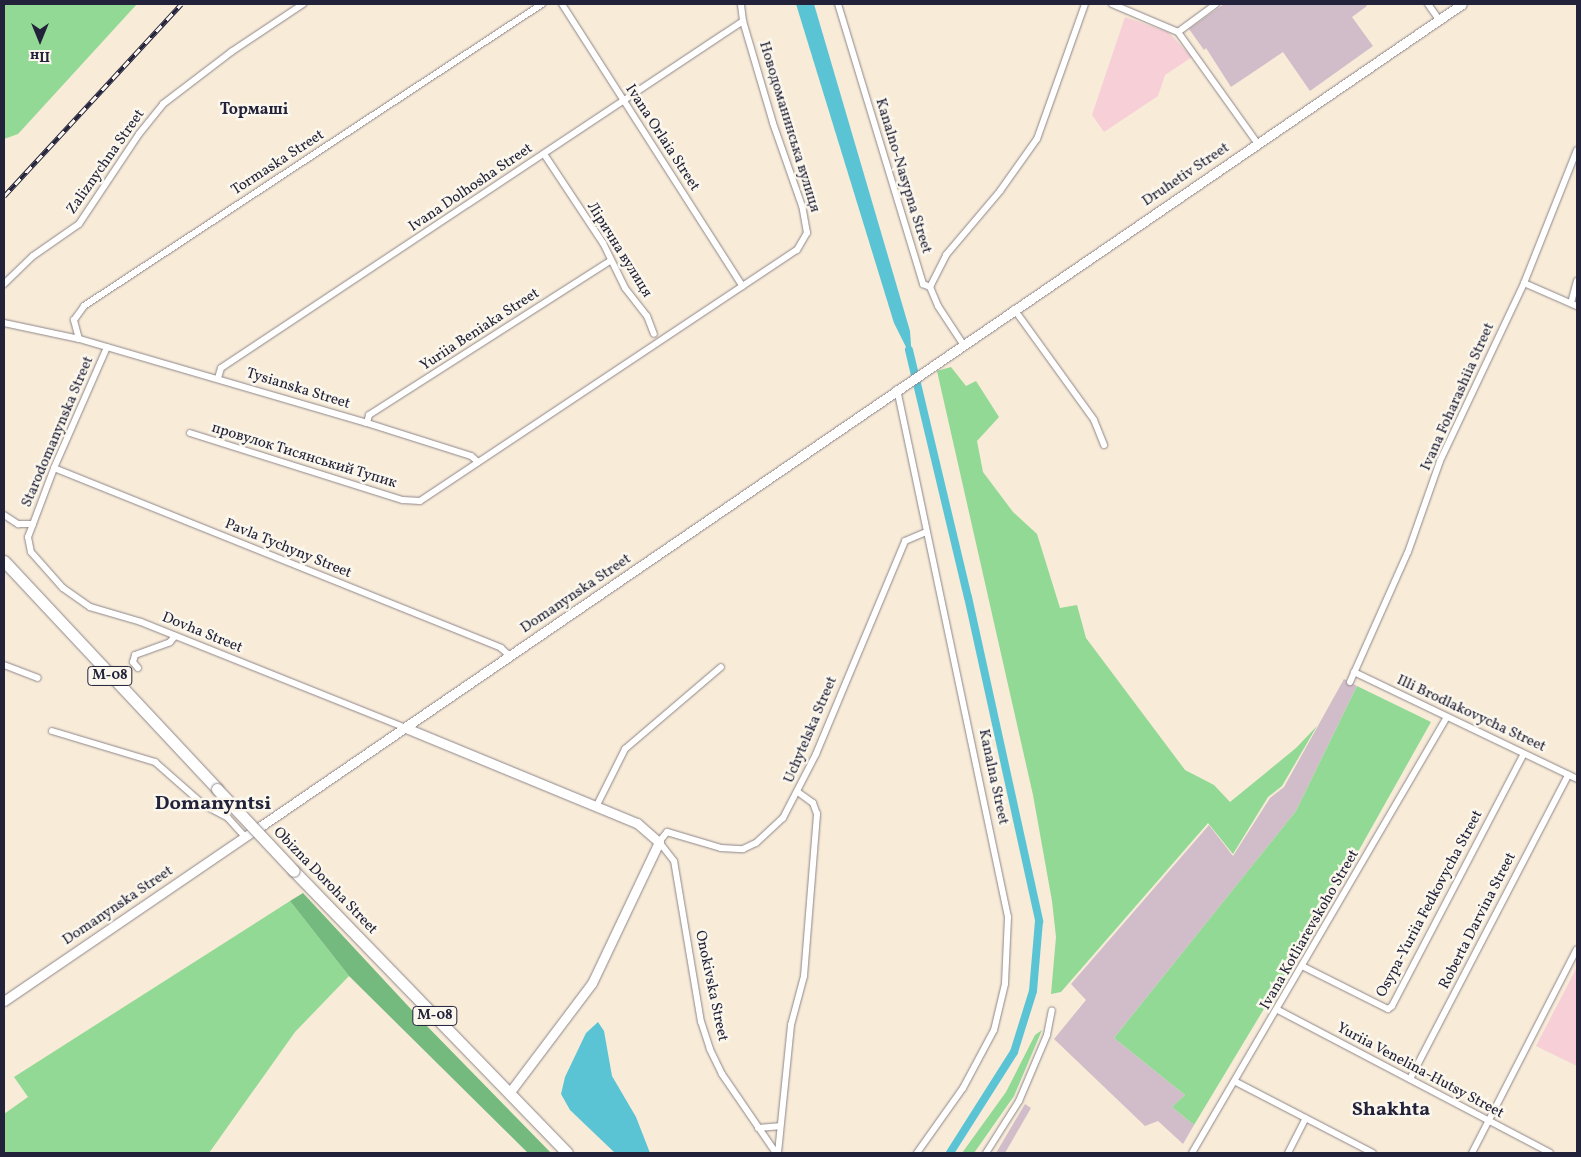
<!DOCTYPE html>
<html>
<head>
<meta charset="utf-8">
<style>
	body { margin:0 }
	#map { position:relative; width:1581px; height:1157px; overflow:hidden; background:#f8ebd8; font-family:Vollkorn,serif }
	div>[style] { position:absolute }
	.built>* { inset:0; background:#f6cfd7 }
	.industrial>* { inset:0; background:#d1bdc9 }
	.green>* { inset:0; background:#91d994 }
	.forest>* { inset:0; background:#74b97e }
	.water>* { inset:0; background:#5ac4d5 }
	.canal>* { height:8px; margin:-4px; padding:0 4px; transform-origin:4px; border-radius:4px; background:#5ac4d5 }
	.roads { filter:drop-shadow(0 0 1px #8d868a) drop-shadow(0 0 1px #8d868a) }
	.street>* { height:6px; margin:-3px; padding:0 3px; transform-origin:3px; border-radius:3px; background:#fff }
	.secondary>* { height:9px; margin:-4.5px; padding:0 4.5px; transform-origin:4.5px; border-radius:4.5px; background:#fff }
	.highway>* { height:11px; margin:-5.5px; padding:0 5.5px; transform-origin:5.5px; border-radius:5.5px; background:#fff }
	.rail>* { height:4.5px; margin-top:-2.25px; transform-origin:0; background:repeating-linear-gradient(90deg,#fbf7ec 0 8px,#22223b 0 16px); box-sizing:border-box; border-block:1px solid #22223b }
	.bridges { filter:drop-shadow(0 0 1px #8d868a) drop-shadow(0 0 1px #8d868a) }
	.highway-bridge>* { height:11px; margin:-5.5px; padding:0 5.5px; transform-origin:5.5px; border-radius:5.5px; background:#fff }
	span { translate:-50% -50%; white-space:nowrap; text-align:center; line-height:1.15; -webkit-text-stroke:5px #fbf7ec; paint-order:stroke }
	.shield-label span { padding:1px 4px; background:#fbf7ec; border:1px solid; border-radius:4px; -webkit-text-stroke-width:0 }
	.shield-label { font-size:14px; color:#22223b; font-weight:700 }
	.street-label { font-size:15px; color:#22223b }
	.neighbourhood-label { font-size:16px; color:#22223b; font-weight:700 }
	.district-label { font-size:20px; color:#22223b; font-weight:700 }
	.frame { position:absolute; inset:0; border:5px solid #22223b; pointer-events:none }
	.north { position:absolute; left:15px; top:15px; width:50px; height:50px; -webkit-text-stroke:4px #fbf7ec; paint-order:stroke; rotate:180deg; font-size:14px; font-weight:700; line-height:20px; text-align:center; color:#22223b }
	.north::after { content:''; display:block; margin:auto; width:18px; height:22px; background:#22223b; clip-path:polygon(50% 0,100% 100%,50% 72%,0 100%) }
</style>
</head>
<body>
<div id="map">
	<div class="built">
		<i style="clip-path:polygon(1125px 17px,1168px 32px,1192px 57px,1165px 75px,1158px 96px,1104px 132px,1092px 115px)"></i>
		<i style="clip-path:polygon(1577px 967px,1577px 1066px,1536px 1046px)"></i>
	</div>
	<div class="industrial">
		<i style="clip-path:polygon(1224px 4px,1365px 4px,1367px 6px,1352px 17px,1373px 46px,1310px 91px,1283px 52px,1231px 87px,1206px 48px,1204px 50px,1189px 29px)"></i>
		<i style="clip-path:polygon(1344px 679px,1357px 686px,1296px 811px,1114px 1038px,1185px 1095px,1172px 1107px,1194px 1125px,1183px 1144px,1158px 1121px,1145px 1126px,1054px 1039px,1086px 1000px,1071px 984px,1209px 825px,1233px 856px,1270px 798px,1284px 787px)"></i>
		<i style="clip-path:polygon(1025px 1104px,1031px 1108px,1005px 1153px,996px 1153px)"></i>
	</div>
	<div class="green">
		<i style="clip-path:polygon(4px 4px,137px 4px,18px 134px,4px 139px)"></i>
		<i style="clip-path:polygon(951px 367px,966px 386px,976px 381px,999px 417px,977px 441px,983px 472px,1013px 512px,1037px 534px,1060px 608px,1077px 605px,1086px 638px,1185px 770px,1214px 785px,1230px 802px,1296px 748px,1317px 726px,1282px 786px,1268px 797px,1233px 854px,1208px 823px,1061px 992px,1051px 994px,1056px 937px,1052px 901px,1033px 795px,937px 371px)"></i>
		<i style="clip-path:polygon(1357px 686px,1431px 722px,1350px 866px,1194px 1125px,1172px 1107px,1185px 1095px,1114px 1038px,1296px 811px)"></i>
		<i style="clip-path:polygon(290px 901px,349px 976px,295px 1032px,209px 1153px,4px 1153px,4px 1114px,28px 1097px,14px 1077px)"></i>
		<i style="clip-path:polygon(1042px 1030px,1014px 1096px,974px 1153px,962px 1153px,1006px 1092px,1035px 1035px)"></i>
	</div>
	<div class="forest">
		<i style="clip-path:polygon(303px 893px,422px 1021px,551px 1153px,528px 1153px,349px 976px,290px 901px)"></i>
	</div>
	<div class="water">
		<i style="clip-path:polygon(796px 4px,814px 4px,910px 331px,912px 359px,894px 323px)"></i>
		<i style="clip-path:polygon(598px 1022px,604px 1031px,612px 1076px,636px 1117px,650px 1153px,615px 1153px,570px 1110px,561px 1094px,565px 1077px,586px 1033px)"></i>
	</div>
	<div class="canal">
		<i style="left:909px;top:350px;width:254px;rotate:76.6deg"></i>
		<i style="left:968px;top:597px;width:332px;rotate:77.6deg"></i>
		<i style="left:1039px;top:921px;width:70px;rotate:94.9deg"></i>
		<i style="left:1033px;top:991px;width:64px;rotate:107.3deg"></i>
		<i style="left:1014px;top:1052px;width:120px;rotate:122.4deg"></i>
	</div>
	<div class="roads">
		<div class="street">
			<i style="left:562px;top:4px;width:335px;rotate:57.4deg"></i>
			<i style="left:838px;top:4px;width:293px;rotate:73.1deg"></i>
			<i style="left:923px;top:284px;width:8px;rotate:23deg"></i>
			<i style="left:930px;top:287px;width:21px;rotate:67deg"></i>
			<i style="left:938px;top:306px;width:45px;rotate:56.7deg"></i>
			<i style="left:1112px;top:4px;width:72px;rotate:23deg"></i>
			<i style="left:1178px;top:32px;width:138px;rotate:54.5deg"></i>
			<i style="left:1428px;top:4px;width:19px;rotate:55deg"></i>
			<i style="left:1178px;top:32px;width:47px;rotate:-36.4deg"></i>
			<i style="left:544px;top:154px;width:107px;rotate:56.5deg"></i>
			<i style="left:603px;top:243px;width:50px;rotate:63.9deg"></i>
			<i style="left:625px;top:288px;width:36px;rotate:52deg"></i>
			<i style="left:647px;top:316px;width:19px;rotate:69deg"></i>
			<i style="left:1524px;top:283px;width:58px;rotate:23.5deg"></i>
			<i style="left:4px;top:284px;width:40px;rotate:-44deg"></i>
			<i style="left:33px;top:256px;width:56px;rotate:-34.8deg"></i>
			<i style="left:79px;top:224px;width:108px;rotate:-56.3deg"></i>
			<i style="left:139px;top:134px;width:38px;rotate:-51deg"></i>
			<i style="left:163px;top:104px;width:86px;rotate:-37.4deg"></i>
			<i style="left:231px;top:52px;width:87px;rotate:-33.7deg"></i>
			<i style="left:930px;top:287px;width:36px;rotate:-63deg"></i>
			<i style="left:946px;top:255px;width:84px;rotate:-49.8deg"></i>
			<i style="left:1000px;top:191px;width:64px;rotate:-54.6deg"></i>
			<i style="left:1037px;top:139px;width:143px;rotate:-70.4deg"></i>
			<i style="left:1571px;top:303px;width:23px;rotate:-75deg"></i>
			<i style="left:1014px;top:309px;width:137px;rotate:54.2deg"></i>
			<i style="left:1094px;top:420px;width:27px;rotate:68deg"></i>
			<i style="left:4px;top:323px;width:77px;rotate:12deg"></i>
			<i style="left:218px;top:378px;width:10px;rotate:-73deg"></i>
			<i style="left:221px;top:368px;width:627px;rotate:-33.61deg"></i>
			<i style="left:897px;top:389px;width:540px;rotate:78.13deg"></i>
			<i style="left:1008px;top:917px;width:67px;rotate:92.6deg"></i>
			<i style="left:1005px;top:984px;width:47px;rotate:103.4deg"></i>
			<i style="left:994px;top:1030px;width:66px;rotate:118.1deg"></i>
			<i style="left:963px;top:1088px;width:80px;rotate:125.3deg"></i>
			<i style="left:367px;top:423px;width:8px;rotate:-76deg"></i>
			<i style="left:369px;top:415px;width:286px;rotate:-32.6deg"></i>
			<i style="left:190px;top:433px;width:223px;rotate:17.5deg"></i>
			<i style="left:403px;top:500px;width:17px;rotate:3deg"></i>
			<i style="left:420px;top:501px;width:453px;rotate:-33.7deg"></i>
			<i style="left:797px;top:250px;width:20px;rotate:-60deg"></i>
			<i style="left:807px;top:233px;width:27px;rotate:-100deg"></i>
			<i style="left:802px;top:206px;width:88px;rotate:-109.3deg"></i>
			<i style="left:773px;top:123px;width:106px;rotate:-106.4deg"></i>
			<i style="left:743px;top:21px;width:17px;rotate:-97deg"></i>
			<i style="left:478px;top:462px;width:9px;rotate:-139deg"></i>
			<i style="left:471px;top:456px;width:109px;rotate:-162.4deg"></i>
			<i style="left:367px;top:423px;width:300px;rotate:-163.7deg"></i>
			<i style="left:79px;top:339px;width:20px;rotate:-105deg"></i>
			<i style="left:74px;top:320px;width:17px;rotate:-54deg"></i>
			<i style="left:84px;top:306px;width:549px;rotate:-33.4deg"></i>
			<i style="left:54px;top:468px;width:482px;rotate:21.9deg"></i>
			<i style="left:501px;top:648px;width:12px;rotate:42deg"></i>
			<i style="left:4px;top:515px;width:17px;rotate:33deg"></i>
			<i style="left:18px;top:524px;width:15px"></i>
			<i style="left:33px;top:524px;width:60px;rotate:-69.4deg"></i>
			<i style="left:54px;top:468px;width:132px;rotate:-66.3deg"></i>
			<i style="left:33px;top:524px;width:14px;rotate:111deg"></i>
			<i style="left:28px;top:537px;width:15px;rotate:79deg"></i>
			<i style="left:31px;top:552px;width:48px;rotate:48.4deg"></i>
			<i style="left:63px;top:588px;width:33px;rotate:35deg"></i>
			<i style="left:90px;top:607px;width:53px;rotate:16.4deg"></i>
			<i style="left:141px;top:622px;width:285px;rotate:21.8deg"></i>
			<i style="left:4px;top:665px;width:36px;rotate:21deg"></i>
			<i style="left:138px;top:668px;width:8px;rotate:-130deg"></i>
			<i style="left:133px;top:662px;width:7px;rotate:-74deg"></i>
			<i style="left:135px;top:655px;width:37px;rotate:-20deg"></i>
			<i style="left:170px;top:642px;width:8px;rotate:-50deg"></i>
			<i style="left:1354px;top:672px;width:247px;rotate:25.6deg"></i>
			<i style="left:1350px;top:682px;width:142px;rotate:-66deg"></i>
			<i style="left:1408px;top:552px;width:96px;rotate:-70.6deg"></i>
			<i style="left:1440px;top:461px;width:197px;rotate:-64.7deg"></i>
			<i style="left:1524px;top:283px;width:143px;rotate:-68.3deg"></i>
			<i style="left:52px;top:731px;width:108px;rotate:16.8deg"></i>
			<i style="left:155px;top:762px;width:65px;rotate:41.3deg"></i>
			<i style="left:204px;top:805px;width:27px;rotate:28deg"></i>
			<i style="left:228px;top:818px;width:25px;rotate:48deg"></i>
			<i style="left:597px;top:805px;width:63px;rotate:-63.4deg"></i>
			<i style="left:625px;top:749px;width:126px;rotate:-40.5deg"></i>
			<i style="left:1304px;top:967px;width:94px;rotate:26.6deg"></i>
			<i style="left:1388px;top:1009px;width:5px;rotate:-37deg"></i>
			<i style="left:1392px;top:1006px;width:284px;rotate:-62.4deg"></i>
			<i style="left:1278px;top:1010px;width:307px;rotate:27.7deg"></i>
			<i style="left:1410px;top:1079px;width:343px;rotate:-62.5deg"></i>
			<i style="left:1236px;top:1082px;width:154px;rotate:27.4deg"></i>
			<i style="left:758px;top:1128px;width:21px;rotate:-5deg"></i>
			<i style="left:776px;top:1153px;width:96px;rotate:-124.4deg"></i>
			<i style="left:722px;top:1074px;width:28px;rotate:-116deg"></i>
			<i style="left:710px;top:1049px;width:28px;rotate:-108deg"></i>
			<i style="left:701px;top:1022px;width:163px;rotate:-99.5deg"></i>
			<i style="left:674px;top:861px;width:24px;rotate:-128deg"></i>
			<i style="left:659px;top:842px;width:13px;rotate:-51deg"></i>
			<i style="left:667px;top:832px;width:56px;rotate:16.5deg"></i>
			<i style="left:721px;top:848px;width:22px;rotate:3deg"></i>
			<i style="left:743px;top:849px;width:14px;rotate:-25deg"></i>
			<i style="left:756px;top:843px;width:37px;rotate:-43deg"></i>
			<i style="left:783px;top:818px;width:72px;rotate:-62.7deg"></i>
			<i style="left:816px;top:754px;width:231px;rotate:-67.3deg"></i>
			<i style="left:905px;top:541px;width:23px;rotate:-23deg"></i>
			<i style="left:778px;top:1153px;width:129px;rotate:-84.2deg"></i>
			<i style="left:791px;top:1025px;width:51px;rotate:-75.1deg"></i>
			<i style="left:804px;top:976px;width:163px;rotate:-85.4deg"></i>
			<i style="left:817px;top:814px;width:12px;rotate:-110deg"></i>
			<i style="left:813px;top:803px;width:19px;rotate:-144deg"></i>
			<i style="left:986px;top:1153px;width:62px;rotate:-57.6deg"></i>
			<i style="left:1019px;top:1101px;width:72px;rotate:-67deg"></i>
			<i style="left:1047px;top:1035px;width:25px;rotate:-79deg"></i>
			<i style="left:1192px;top:1153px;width:505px;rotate:-59.68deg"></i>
			<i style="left:1288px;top:1153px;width:39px;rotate:-63deg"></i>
			<i style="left:1472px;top:1153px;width:229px;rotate:-62.8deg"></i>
		</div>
		<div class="secondary">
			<i style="left:406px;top:728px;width:250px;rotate:22.4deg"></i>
			<i style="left:637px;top:823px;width:29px;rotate:41deg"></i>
			<i style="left:659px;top:842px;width:156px;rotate:115.4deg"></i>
			<i style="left:592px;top:983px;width:138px;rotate:127deg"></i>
			<i style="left:261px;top:826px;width:1455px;rotate:-34.39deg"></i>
			<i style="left:4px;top:1001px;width:297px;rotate:-34.3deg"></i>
		</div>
		<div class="highway">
			<i style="left:4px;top:561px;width:312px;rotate:46.9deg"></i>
			<i style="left:294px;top:871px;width:392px;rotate:45.9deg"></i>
		</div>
	</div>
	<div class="rail">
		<i style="left:4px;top:196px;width:261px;rotate:-47.3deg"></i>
	</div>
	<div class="bridges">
		<div class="highway-bridge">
			<i style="left:217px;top:789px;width:112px;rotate:46.8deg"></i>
		</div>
	</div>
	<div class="shield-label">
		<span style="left:110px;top:676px">М-08</span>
		<span style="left:435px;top:1016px">М-08</span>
	</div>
	<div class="street-label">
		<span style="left:789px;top:127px;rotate:73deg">Новодоманинська вулиця</span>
		<span style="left:662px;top:138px;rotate:57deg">Ivana Orlaia Street</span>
		<span style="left:106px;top:162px;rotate:-55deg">Zaliznychna Street</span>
		<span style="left:278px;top:163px;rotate:-33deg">Tormaska Street</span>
		<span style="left:1186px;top:175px;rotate:-34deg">Druhetiv Street</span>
		<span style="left:903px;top:176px;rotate:73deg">Kanalno-Nasypna Street</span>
		<span style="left:471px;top:188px;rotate:-34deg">Ivana Dolhosha Street</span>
		<span style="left:619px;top:250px;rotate:58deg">Лірична вулиця</span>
		<span style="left:480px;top:330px;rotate:-33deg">Yuriia Beniaka Street</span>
		<span style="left:298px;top:389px;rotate:17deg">Tysianska Street</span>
		<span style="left:1458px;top:397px;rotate:-66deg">Ivana Foharashiia Street</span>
		<span style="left:58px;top:432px;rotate:-67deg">Starodomanynska Street</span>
		<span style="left:304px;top:456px;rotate:17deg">провулок Тисянський Тупик</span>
		<span style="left:288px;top:549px;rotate:22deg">Pavla Tychyny Street</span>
		<span style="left:576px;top:594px;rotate:-34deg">Domanynska Street</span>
		<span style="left:202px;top:633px;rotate:22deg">Dovha Street</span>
		<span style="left:1471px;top:714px;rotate:25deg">Illi Brodlakovycha Street</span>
		<span style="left:811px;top:730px;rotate:-67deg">Uchytelska Street</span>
		<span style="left:993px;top:777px;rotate:78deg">Kanalna Street</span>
		<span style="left:325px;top:881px;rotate:46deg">Obizna Doroha Street</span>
		<span style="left:1430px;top:904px;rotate:-62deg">Osypa-Yuriia Fedkovycha Street</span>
		<span style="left:118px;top:906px;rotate:-34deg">Domanynska Street</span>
		<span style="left:1478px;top:921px;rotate:-63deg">Roberta Darvina Street</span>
		<span style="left:1310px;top:930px;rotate:-60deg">Ivana Kotliarevskoho Street</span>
		<span style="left:711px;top:986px;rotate:78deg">Onokivska Street</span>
		<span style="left:1420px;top:1071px;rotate:28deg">Yuriia Venelina-Hutsy Street</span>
	</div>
	<div class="neighbourhood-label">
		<span style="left:254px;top:110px">Тормаші</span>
	</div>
	<div class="district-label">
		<span style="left:213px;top:804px">Domanyntsi</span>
		<span style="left:1391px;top:1110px">Shakhta</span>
	</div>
	<div class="frame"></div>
	<div class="north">Пн</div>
</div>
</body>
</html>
